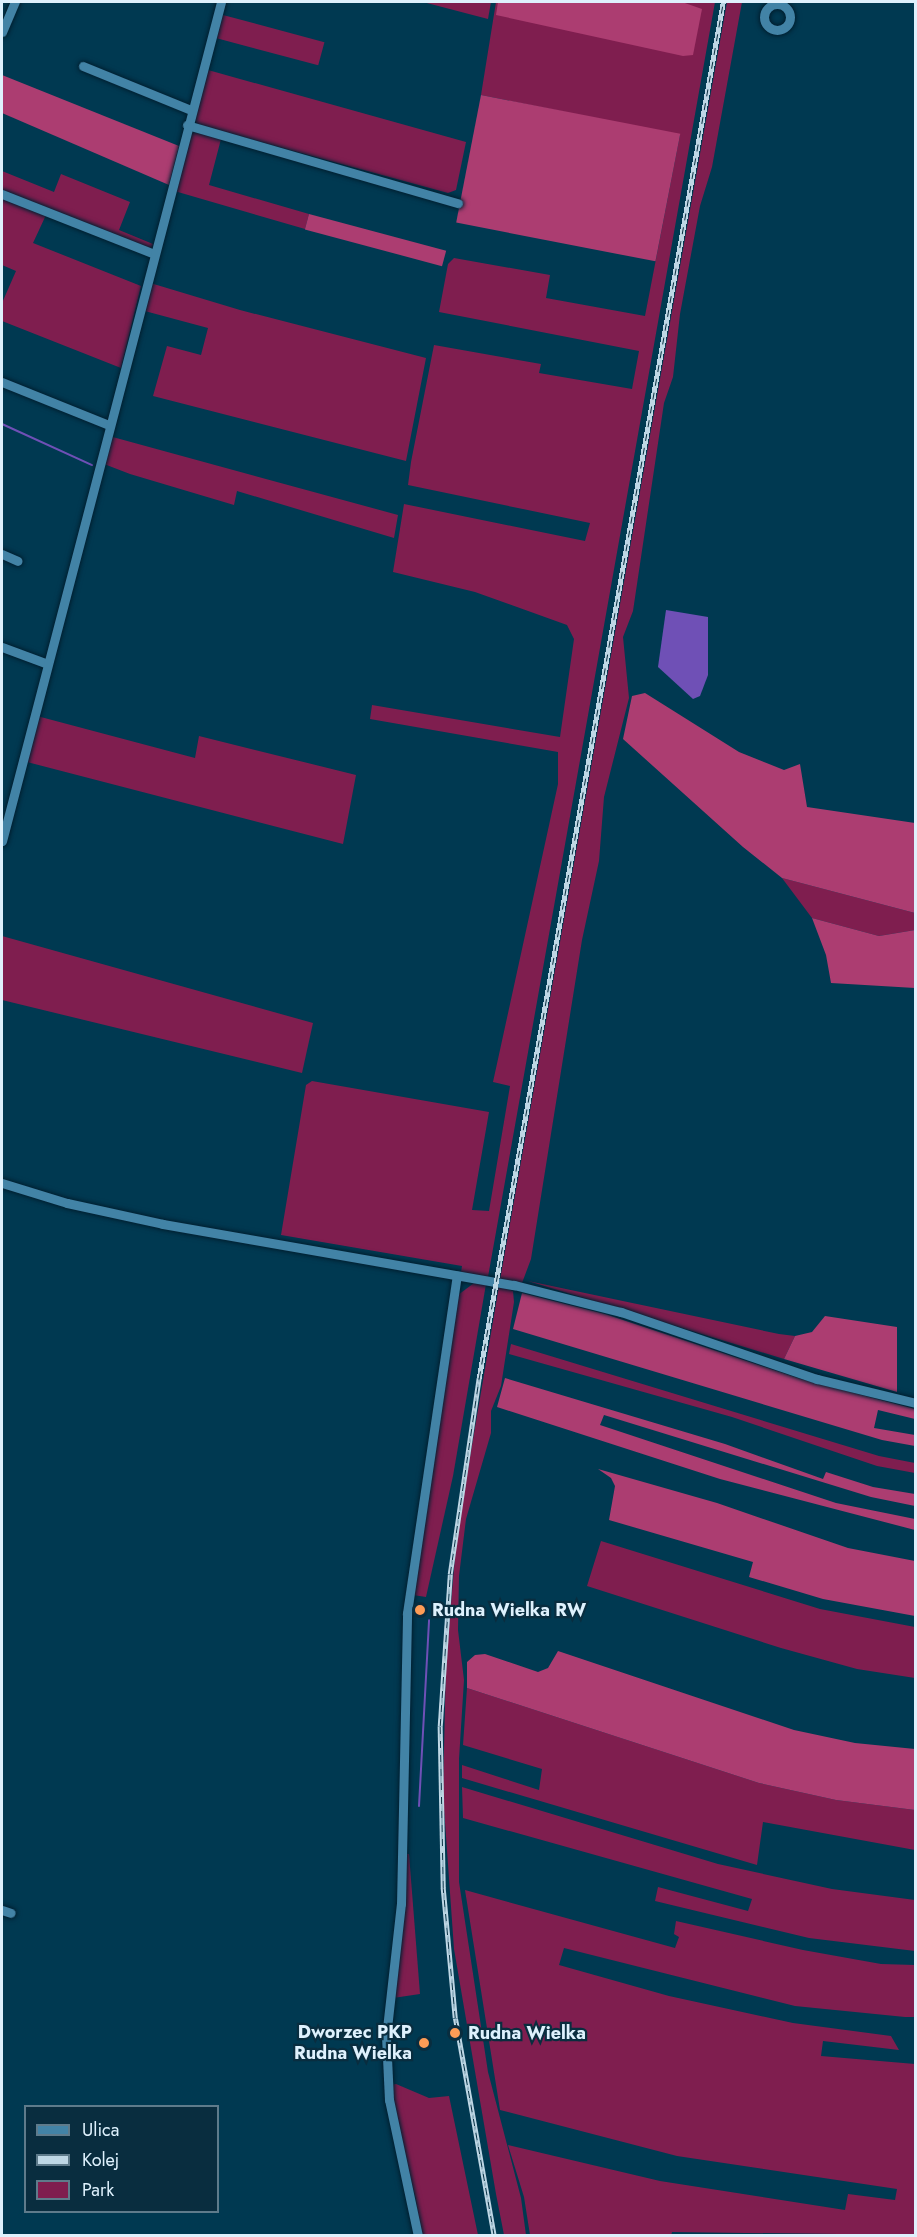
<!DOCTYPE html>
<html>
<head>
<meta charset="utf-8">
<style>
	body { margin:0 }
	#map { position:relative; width:917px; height:2237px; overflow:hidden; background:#003951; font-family:Jost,sans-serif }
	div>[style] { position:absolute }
	.green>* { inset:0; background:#7f1e4f; transform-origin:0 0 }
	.forest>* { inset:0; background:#ac3d71; transform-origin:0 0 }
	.water>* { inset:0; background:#6f50b6 }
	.stream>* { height:2px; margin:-1px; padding:0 1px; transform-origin:1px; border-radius:1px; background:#6f50b6 }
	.roads { filter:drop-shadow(0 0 2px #001f30) drop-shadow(0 0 2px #001f30) }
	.minor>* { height:9px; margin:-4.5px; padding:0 4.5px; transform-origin:4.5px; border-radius:4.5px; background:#4283a6 }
	.minor>.ring { margin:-4.5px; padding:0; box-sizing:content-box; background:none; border:9px solid #4283a6; border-radius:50% }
	.rail>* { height:4.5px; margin-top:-2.25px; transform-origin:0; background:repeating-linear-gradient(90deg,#092d3f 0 7px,#bed7e5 0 14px); box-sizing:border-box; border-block:2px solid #bed7e5 }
	.dots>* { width:16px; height:16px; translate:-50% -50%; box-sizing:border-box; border:3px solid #092d3f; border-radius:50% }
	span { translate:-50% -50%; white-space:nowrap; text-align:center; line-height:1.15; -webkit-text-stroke:4.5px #092d3f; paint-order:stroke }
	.poi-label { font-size:18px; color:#def1fd; font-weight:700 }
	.left { translate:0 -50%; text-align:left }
	.right { translate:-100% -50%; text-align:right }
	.frame { position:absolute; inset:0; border:3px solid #def1fd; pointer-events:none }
	.legend { position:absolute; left:24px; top:2105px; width:195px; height:108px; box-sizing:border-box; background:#092d3f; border:2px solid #5e7b8b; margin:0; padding:8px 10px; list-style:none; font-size:18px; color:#def1fd }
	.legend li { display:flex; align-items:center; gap:12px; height:30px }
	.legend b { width:30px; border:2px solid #5e7b8b }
</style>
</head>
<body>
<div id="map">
	<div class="green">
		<i style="clip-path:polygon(423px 2px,491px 2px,488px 19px)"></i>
		<i style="clip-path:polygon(496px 2px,715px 2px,488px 1277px,461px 1272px,462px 1266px,281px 1235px,306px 1085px,312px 1081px,489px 1112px,472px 1210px,489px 1211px,510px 1086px,493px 1082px,558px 784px,558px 752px,370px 719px,372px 705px,560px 737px,574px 639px,567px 625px,475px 592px,393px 572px,404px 504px,585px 541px,590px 523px,408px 485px,411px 462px,434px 345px,541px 364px,539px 373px,632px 389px,639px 351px,439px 312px,448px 264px,454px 258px,550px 275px,546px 298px,645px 316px,680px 135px,481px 95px)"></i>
		<i style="clip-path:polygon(727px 2px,742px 2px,712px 167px,700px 206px,680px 314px,673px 377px,664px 403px,633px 611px,623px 637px,629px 698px,604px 797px,599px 861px,582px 940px,531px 1259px,522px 1283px,500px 1280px)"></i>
		<i style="left:223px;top:15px;width:105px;height:24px;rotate:15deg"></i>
		<i style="clip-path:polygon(208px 70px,466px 142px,456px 190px,448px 193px,198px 125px,194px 120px)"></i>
		<i style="clip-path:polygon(190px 131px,221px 139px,209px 185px,309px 214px,305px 229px,171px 190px)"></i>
		<i style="clip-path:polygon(2px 171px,54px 192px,61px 174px,130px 202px,119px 230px,153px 244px,151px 250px,2px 190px)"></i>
		<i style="clip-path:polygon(2px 197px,46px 215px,33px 243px,141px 286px,121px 368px,2px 321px,2px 303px,16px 271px,2px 265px)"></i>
		<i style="clip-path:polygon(147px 282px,240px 310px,426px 358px,406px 461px,153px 396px,167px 346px,201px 355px,208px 328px,141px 310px)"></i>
		<i style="clip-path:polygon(109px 436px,398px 515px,394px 538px,237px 491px,234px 505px,130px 474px,104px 464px)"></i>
		<i style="clip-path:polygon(37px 716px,195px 758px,199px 736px,356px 775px,343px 844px,27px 762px)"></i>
		<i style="clip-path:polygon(782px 878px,915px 913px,915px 930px,879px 936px,812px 918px)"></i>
		<i style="clip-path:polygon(2px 936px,313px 1023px,302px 1073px,2px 1000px)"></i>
		<i style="clip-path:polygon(528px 1281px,779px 1334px,795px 1336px,784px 1359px)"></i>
		<i style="clip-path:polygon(474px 1283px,486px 1284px,453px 1476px,426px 1597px,413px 1595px,458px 1295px)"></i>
		<i style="clip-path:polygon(499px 1286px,513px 1291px,514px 1302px,501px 1386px,491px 1411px,491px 1433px,466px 1519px,459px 1576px,458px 1630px,464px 1680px,459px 1759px,459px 1882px,488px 2072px,521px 2198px,526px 2235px,504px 2235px,496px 2194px,454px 1949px,443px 1794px,446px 1662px,457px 1534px)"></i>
		<i style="clip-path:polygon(511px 1344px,879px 1456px,915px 1463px,915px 1473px,877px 1466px,732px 1417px,509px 1354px)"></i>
		<i style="clip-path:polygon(601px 1541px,820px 1609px,915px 1627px,915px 1678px,857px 1669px,781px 1648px,587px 1586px)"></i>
		<i style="clip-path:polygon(467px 1688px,759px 1783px,836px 1800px,915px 1810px,915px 1850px,763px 1822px,757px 1865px,462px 1778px,462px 1765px,539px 1790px,542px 1769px,463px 1745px)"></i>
		<i style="clip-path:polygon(462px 1787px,718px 1864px,832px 1889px,915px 1900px,915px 1951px,809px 1938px,655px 1901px,658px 1887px,748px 1911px,752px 1899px,463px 1818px)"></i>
		<i style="clip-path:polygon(406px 1854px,409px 1854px,420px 1994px,393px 1998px)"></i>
		<i style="clip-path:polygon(465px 1890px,675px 1948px,679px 1937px,674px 1934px,676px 1921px,803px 1950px,881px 1964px,915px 1965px,915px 2017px,905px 2017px,795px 2006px,564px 1948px,559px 1965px,669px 1996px,793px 2023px,891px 2036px,899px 2050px,823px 2041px,821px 2056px,915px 2064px,915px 2235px,672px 2232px,671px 2236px,530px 2235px,524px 2197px,508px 2145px,660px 2181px,845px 2210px,848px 2194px,895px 2200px,897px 2189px,677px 2156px,500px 2110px)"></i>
		<i style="clip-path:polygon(396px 2084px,429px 2098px,449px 2096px,478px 2235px,420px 2235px,416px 2200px,393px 2107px,391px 2085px)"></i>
	</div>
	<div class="forest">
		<i style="clip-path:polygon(498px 2px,682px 2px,702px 9px,693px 55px,683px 56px,496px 15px)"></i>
		<i style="clip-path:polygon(2px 75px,179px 146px,169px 185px,2px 113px)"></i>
		<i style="left:481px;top:95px;width:203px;height:130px;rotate:11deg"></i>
		<i style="left:309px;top:214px;width:142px;height:16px;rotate:15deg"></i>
		<i style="clip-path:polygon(645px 693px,739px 752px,784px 770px,800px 764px,807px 807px,915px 823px,915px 913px,782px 878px,743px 847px,623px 739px,632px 696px)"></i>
		<i style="clip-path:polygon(812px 918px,879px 936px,915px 930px,915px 988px,831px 983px,826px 955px)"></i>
		<i style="clip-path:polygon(522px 1293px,605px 1314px,801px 1379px,915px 1409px,915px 1419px,878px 1410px,874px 1428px,915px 1435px,915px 1446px,882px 1440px,513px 1329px)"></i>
		<i style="clip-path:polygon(825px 1316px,897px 1327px,897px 1392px,784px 1359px,795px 1336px,812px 1332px)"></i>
		<i style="clip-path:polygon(505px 1378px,725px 1444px,823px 1479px,826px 1472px,873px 1487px,915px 1494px,915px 1506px,871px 1497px,604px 1415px,600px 1425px,836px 1503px,915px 1519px,915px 1530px,720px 1479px,497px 1407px)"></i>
		<i style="clip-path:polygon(598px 1469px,717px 1503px,848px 1548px,915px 1561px,915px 1616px,823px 1599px,749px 1577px,753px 1562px,609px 1520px,615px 1486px,611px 1478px)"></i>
		<i style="clip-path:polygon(558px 1651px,794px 1730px,855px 1743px,915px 1749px,915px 1810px,836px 1800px,759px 1783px,467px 1688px,467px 1662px,475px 1655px,485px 1654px,538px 1672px,548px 1668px)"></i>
	</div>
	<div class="water">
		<i style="clip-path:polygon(666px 610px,708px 617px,708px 675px,700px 696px,693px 699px,658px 667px)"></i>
	</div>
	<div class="stream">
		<i style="left:2px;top:424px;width:99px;rotate:24.5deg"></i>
		<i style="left:419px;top:1806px;width:186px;rotate:-86.9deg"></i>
	</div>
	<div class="roads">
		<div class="minor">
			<i class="ring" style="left:764px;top:4px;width:17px;height:17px"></i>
			<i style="left:2px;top:32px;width:33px;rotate:-67deg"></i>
			<i style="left:83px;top:66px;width:117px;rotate:22.2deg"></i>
			<i style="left:187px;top:125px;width:282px;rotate:16.1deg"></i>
			<i style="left:2px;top:194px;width:161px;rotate:21.5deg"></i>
			<i style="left:2px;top:382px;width:115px;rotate:21.9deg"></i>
			<i style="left:2px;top:554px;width:17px;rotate:24deg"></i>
			<i style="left:2px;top:647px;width:46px;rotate:20.4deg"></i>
			<i style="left:2px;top:841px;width:867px;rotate:-75.37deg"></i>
			<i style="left:2px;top:1183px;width:68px;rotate:17.1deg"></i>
			<i style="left:67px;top:1203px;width:98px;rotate:12.3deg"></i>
			<i style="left:163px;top:1224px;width:356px;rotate:9.9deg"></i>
			<i style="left:514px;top:1285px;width:110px;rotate:14.2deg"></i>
			<i style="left:621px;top:1312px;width:207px;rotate:18.9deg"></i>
			<i style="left:817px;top:1379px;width:102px;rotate:13.6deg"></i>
			<i style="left:2px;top:1910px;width:9px;rotate:18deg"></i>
			<i style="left:418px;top:2236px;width:139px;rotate:-102deg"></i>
			<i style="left:389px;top:2100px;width:63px;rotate:-92.7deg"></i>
			<i style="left:386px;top:2037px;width:134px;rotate:-83.6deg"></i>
			<i style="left:401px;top:1904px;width:291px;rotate:-88.8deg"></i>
			<i style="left:407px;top:1613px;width:341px;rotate:-81.6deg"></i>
		</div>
	</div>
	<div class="rail">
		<i style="left:494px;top:2236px;width:221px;rotate:-100.1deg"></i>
		<i style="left:455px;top:2018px;width:131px;rotate:-95.3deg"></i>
		<i style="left:443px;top:1888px;width:162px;rotate:-91.1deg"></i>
		<i style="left:440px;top:1726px;width:152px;rotate:-86.2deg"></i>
		<i style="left:450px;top:1574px;width:198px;rotate:-81.6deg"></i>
		<i style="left:479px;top:1378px;width:1397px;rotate:-79.94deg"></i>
	</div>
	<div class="dots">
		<i style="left:420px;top:1610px;background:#fd9c56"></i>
		<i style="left:455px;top:2033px;background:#fd9c56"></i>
		<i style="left:424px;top:2043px;background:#fd9c56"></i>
	</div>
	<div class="poi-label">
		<span class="left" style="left:432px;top:1610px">Rudna Wielka RW</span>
		<span class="right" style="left:412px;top:2043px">Dworzec PKP<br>Rudna Wielka</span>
		<span class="left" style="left:468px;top:2033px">Rudna Wielka</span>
	</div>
	<div class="frame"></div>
	<ul class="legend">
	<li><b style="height:8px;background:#4283a6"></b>Ulica</li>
	<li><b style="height:8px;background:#bed7e5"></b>Kolej</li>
	<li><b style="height:16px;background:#7f1e4f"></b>Park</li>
	</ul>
</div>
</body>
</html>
